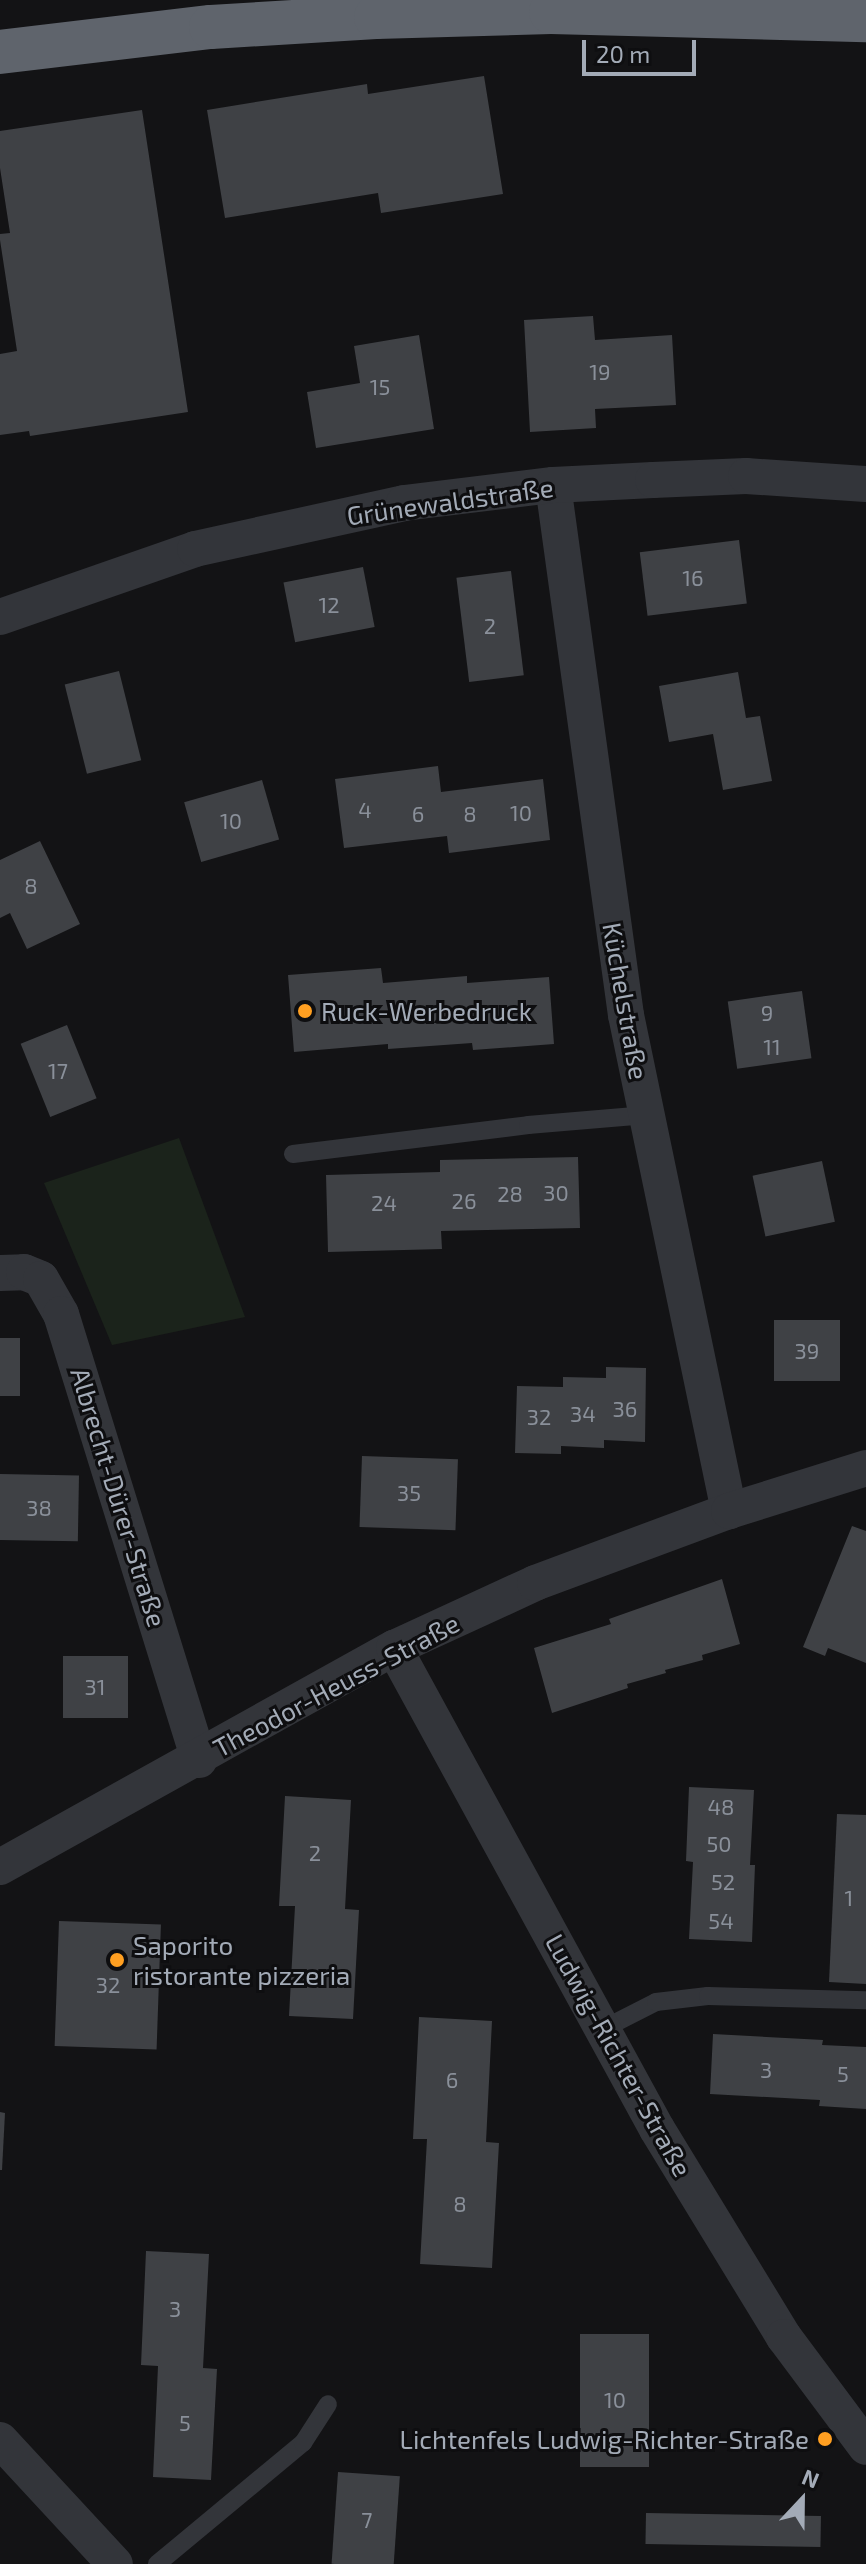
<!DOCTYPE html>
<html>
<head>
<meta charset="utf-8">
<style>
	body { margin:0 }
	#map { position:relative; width:866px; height:2564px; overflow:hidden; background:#131315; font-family:"Exo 2",sans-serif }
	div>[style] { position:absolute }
	.green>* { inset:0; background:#1b231b }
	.building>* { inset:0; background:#3f4145; transform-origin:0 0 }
	.lane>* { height:18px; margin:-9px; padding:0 9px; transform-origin:9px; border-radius:9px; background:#33353a }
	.street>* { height:36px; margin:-18px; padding:0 18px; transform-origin:18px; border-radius:18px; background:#33353a }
	.highway>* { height:44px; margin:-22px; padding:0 22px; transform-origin:22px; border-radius:22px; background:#5f646c }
	.dots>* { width:22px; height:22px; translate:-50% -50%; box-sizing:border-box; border:4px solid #0e0e10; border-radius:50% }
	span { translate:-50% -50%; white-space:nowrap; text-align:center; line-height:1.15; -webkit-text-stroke:6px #0e0e10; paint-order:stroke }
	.number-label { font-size:22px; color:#8a909a }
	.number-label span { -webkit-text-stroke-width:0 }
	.street-label { font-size:26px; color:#a3abb7 }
	.poi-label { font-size:26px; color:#a3abb7 }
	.left { translate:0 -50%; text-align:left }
	.right { translate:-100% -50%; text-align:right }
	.north { position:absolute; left:762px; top:2460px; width:80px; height:80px; -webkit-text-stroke:6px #0e0e10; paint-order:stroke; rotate:22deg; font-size:22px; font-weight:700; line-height:32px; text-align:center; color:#a3abb7 }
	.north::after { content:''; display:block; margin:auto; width:28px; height:36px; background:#a3abb7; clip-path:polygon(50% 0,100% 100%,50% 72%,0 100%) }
	.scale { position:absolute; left:582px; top:40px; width:114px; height:36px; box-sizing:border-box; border:4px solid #a3abb7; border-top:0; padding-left:10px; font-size:24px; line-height:28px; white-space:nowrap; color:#a3abb7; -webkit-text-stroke:6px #0e0e10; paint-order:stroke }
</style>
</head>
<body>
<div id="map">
	<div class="green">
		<i style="clip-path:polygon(179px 1138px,245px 1317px,112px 1345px,44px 1183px)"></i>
	</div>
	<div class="building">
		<i style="clip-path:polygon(484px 76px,503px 194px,381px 213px,378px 193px,225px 218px,207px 110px,367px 84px,368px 94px)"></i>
		<i style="clip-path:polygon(142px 110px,188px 412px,30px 436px,29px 431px,0 435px,0 354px,17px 351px,0 240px,0 234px,10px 233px,0 168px,0 131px)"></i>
		<i style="clip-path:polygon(593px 316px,595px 340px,672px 335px,676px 405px,595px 409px,596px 428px,530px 432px,524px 320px)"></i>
		<i style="clip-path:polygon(419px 335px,434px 429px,316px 448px,307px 392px,360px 383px,354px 346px)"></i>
		<i style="left:739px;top:540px;width:64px;height:100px;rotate:83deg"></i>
		<i style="left:363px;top:567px;width:61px;height:81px;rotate:79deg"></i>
		<i style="left:511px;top:571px;width:105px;height:55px;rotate:83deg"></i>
		<i style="left:119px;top:671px;width:92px;height:56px;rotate:76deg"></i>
		<i style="clip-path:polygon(738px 672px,746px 718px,760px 716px,772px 781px,723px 790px,713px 734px,669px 742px,659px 686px)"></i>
		<i style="clip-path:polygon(438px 766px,441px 792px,543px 779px,550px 840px,449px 853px,447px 836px,344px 848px,335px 779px)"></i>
		<i style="left:262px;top:780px;width:62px;height:81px;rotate:74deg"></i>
		<i style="clip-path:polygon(40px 841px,80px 924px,27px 949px,10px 913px,0 918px,0 860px)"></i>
		<i style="clip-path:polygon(381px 968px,383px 983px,467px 976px,467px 983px,549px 977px,554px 1044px,473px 1050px,472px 1043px,388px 1049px,388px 1044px,294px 1052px,288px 975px)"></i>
		<i style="left:802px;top:991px;width:68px;height:75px;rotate:82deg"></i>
		<i style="left:67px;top:1025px;width:79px;height:50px;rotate:68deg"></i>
		<i style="clip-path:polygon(578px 1157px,580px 1228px,441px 1231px,442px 1249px,328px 1252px,326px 1175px,440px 1172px,440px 1160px)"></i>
		<i style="left:822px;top:1161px;width:62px;height:71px;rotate:78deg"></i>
		<i style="left:774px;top:1320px;width:66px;height:61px"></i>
		<i style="left:0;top:1338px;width:20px;height:58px"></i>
		<i style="clip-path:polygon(606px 1367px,646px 1368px,645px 1442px,604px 1440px,604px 1448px,561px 1446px,561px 1454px,515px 1453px,517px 1386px,563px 1387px,563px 1377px,606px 1378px)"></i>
		<i style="left:362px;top:1456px;width:96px;height:71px;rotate:2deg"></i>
		<i style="left:0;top:1474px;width:79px;height:66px;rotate:1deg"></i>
		<i style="clip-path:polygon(852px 1526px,866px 1531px,866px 1663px,828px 1648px,825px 1656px,803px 1647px)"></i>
		<i style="clip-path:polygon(722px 1579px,740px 1644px,702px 1655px,703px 1660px,665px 1670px,666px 1673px,627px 1684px,628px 1688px,552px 1713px,534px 1648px,611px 1624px,609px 1619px)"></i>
		<i style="left:63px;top:1656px;width:65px;height:62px"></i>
		<i style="clip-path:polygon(689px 1787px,754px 1790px,750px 1865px,755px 1865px,752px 1942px,689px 1939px,693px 1862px,686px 1861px)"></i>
		<i style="clip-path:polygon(285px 1796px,351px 1800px,345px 1909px,359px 1910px,353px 2019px,289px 2016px,295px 1906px,279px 1906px)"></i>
		<i style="clip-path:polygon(837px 1814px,866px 1815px,866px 1984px,829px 1982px)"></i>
		<i style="left:59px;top:1921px;width:102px;height:125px;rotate:2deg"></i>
		<i style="clip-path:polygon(419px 2017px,492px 2021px,486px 2142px,499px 2143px,492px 2268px,420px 2264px,427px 2139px,413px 2139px)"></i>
		<i style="clip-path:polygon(713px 2034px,823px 2040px,822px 2045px,866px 2047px,866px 2109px,819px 2106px,820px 2100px,710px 2094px)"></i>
		<i style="clip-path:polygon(0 2112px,5px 2113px,2px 2170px,0 2170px)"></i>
		<i style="clip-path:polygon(146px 2251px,209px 2254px,203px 2368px,217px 2369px,211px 2480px,153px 2477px,158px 2366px,141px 2365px)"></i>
		<i style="left:580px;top:2334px;width:69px;height:133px"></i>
		<i style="left:338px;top:2472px;width:62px;height:92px;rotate:4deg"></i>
		<i style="left:646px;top:2513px;width:175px;height:31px;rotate:1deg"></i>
	</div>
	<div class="lane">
		<i style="left:293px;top:1154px;width:237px;rotate:-7deg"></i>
		<i style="left:528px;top:1125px;width:119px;rotate:-4.8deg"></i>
		<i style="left:603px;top:2029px;width:59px;rotate:-27deg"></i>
		<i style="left:656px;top:2002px;width:52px;rotate:-6.6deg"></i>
		<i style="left:708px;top:1996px;width:158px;rotate:1.5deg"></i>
		<i style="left:157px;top:2564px;width:190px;rotate:-39.7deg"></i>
		<i style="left:303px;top:2443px;width:46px;rotate:-57.3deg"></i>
	</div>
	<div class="street">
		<i style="left:553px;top:485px;width:535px;rotate:82.16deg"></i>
		<i style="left:626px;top:1015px;width:507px;rotate:78.27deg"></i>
		<i style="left:0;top:617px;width:207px;rotate:-19.2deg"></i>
		<i style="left:195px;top:549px;width:214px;rotate:-12.4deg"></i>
		<i style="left:404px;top:503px;width:150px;rotate:-6.9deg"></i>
		<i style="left:553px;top:485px;width:100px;rotate:-2.9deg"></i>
		<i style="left:653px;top:480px;width:93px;rotate:-2.5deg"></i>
		<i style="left:746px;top:476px;width:120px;rotate:3.8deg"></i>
		<i style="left:0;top:1273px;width:24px;rotate:-2deg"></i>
		<i style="left:24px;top:1272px;width:18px;rotate:22deg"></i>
		<i style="left:41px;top:1279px;width:40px;rotate:60.3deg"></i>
		<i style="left:61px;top:1314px;width:467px;rotate:72.8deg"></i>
		<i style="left:394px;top:1648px;width:548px;rotate:61.33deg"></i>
		<i style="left:657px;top:2129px;width:244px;rotate:58.6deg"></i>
		<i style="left:784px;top:2337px;width:137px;rotate:53.3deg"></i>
		<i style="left:0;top:1867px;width:451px;rotate:-29.1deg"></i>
		<i style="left:394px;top:1648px;width:155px;rotate:-24.7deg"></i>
		<i style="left:535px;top:1583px;width:207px;rotate:-20.4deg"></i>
		<i style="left:729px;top:1511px;width:144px;rotate:-17.4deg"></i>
		<i style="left:0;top:2440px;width:169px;rotate:47.2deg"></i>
	</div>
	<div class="highway">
		<i style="left:0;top:52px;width:212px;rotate:-6.8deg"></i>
		<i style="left:211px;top:27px;width:165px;rotate:-3.5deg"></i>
		<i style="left:376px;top:17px;width:175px;rotate:-1.6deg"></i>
		<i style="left:551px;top:12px;width:315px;rotate:1.5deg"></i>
	</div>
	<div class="dots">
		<i style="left:305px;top:1011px;background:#ff9f21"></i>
		<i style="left:117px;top:1960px;background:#ff9f21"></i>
		<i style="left:825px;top:2439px;background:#ff9f21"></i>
	</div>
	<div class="number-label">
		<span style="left:600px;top:372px">19</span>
		<span style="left:380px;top:387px">15</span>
		<span style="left:693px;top:578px">16</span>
		<span style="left:329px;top:605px">12</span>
		<span style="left:490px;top:626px">2</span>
		<span style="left:365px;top:810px">4</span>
		<span style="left:521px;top:813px">10</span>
		<span style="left:418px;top:814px">6</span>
		<span style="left:470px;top:814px">8</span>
		<span style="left:231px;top:821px">10</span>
		<span style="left:31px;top:886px">8</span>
		<span style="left:767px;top:1013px">9</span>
		<span style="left:772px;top:1047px">11</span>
		<span style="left:58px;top:1071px">17</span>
		<span style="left:556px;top:1193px">30</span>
		<span style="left:510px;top:1194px">28</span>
		<span style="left:464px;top:1201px">26</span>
		<span style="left:384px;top:1203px">24</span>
		<span style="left:807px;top:1351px">39</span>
		<span style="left:625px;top:1409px">36</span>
		<span style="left:583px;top:1414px">34</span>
		<span style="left:539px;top:1417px">32</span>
		<span style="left:409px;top:1493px">35</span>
		<span style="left:39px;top:1508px">38</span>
		<span style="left:95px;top:1687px">31</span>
		<span style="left:721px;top:1807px">48</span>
		<span style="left:719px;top:1844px">50</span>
		<span style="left:315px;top:1853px">2</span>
		<span style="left:723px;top:1882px">52</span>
		<span style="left:849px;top:1898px">1</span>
		<span style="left:721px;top:1921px">54</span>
		<span style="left:108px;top:1985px">32</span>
		<span style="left:766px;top:2070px">3</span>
		<span style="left:843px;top:2074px">5</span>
		<span style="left:452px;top:2080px">6</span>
		<span style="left:460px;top:2204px">8</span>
		<span style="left:175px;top:2309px">3</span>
		<span style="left:615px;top:2400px">10</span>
		<span style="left:185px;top:2423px">5</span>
		<span style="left:367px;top:2520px">7</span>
	</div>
	<div class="street-label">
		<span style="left:450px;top:501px;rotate:-8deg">Grünewaldstraße</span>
		<span style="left:626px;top:1001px;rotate:80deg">Küchelstraße</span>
		<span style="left:119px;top:1497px;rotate:73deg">Albrecht-Dürer-Straße</span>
		<span style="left:336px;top:1685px;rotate:-28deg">Theodor-Heuss-Straße</span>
		<span style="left:619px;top:2055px;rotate:61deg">Ludwig-Richter-Straße</span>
	</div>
	<div class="poi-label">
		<span class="left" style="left:321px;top:1011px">Ruck-Werbedruck</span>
		<span class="left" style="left:133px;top:1960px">Saporito<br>ristorante pizzeria</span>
		<span class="right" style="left:809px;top:2439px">Lichtenfels Ludwig-Richter-Straße</span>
	</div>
	<div class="north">N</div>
	<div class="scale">20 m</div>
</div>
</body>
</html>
